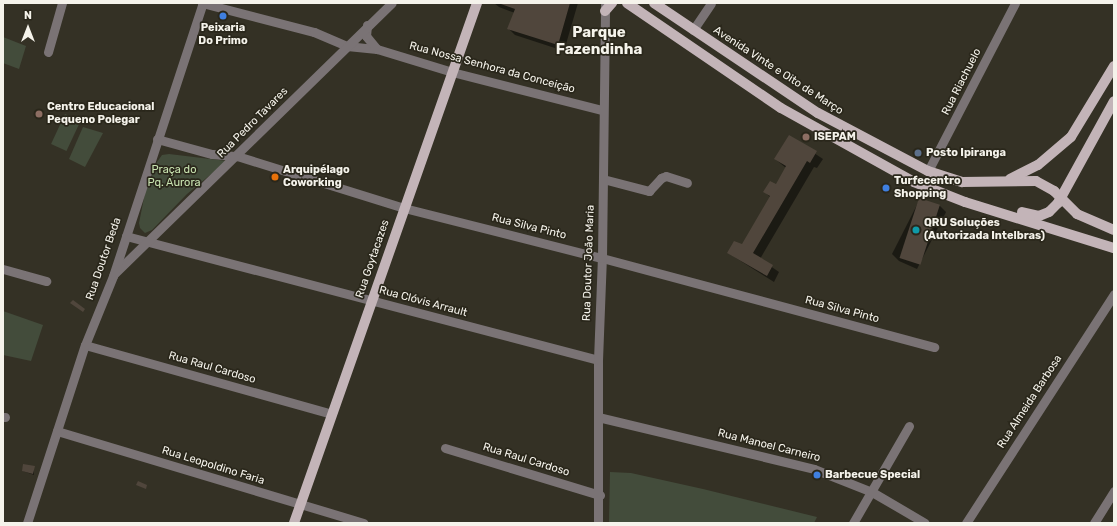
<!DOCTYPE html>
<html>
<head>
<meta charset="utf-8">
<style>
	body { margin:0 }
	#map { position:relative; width:1117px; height:526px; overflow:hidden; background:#343125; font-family:Rubik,sans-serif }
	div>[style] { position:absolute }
	.green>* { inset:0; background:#434c3b; transform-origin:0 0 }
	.shadow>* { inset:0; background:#0007 }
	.building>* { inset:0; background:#50463c; transform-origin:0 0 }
	.minor>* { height:9px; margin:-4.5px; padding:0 4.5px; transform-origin:4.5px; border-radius:4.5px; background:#7a7375 }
	.major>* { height:10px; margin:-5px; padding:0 5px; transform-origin:5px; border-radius:5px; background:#c3b4b8 }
	.dots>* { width:11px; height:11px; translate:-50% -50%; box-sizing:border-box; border:2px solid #2a271b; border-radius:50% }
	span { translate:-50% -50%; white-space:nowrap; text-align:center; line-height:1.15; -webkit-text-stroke:3.5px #2a271b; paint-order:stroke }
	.poi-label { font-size:11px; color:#f5f3eb; font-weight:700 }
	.left { translate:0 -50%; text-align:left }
	.street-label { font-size:11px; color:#f5f3eb }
	.park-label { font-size:11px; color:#c8e3b0 }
	.district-label { font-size:15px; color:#f5f3eb; font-weight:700 }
	.frame { position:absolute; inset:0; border:4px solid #f5f3eb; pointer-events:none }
	.north { position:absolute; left:8px; top:8px; width:40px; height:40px; -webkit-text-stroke:3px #2a271b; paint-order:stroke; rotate:0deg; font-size:11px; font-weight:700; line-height:16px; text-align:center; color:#f5f3eb }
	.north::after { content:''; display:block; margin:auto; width:14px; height:18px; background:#f5f3eb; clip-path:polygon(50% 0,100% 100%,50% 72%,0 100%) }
</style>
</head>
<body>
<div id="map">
	<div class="green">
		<i style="clip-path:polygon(3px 37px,26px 46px,19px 69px,3px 63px)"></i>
		<i style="left:65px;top:114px;width:17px;height:33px;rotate:25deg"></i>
		<i style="clip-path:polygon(83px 127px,103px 133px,85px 167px,69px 159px)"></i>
		<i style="clip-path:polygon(169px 154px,227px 161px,187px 194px,152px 230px,145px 233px,140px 228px,139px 223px,145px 193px,157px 162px,162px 155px)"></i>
		<i style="clip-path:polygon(3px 311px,43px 325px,31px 361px,3px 355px)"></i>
		<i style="clip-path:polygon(610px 472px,631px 473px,703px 489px,817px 517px,814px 523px,609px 523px)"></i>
	</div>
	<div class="shadow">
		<i style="clip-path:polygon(494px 3px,578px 3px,564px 51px,515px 35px,508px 28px,515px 13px,499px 7px)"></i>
		<i style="clip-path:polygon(790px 137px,823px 159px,817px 168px,814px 167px,760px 259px,779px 272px,774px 282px,728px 253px,743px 245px,771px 198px,765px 192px,776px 186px,786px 168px,775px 159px)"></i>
		<i style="clip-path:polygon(920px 199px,940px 206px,946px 212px,917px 269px,899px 261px,892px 254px)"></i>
		<i style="clip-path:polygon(34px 467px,34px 475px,23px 471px)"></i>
	</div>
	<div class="building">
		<i style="clip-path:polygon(498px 3px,570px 3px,558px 45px,507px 29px,515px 9px)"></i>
		<i style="clip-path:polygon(789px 135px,817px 151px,810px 163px,807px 161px,753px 253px,773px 265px,767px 276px,727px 253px,734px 241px,742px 244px,770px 196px,763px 192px,770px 181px,776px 184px,786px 166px,774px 159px)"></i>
		<i style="left:919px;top:198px;width:22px;height:63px;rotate:18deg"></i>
		<i style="clip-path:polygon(73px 300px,85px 309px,83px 312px,70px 303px)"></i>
		<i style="clip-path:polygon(23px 464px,35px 466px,33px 474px,22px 471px)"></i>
		<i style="clip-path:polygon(138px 481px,147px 485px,146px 489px,136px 485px)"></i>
	</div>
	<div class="minor">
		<i style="left:202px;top:3px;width:116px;rotate:14.5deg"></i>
		<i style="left:314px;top:32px;width:36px;rotate:23deg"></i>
		<i style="left:347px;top:46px;width:30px;rotate:6deg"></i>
		<i style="left:377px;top:49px;width:78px;rotate:17deg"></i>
		<i style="left:452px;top:72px;width:155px;rotate:14.2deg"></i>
		<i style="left:367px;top:25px;width:11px;rotate:95deg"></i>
		<i style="left:366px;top:36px;width:17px;rotate:50deg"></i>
		<i style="left:693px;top:30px;width:32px;rotate:-56deg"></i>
		<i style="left:48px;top:52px;width:51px;rotate:-74.1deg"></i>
		<i style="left:157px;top:139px;width:57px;rotate:15.3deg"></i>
		<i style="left:212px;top:154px;width:25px;rotate:5deg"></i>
		<i style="left:237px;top:156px;width:175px;rotate:17.3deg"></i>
		<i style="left:404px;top:208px;width:204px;rotate:14.2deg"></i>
		<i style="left:602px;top:258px;width:344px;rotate:15deg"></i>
		<i style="left:928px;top:171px;width:189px;rotate:-62.6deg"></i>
		<i style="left:603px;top:179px;width:48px;rotate:14.6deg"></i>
		<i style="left:649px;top:191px;width:18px;rotate:-47deg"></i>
		<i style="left:661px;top:178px;width:5px;rotate:-22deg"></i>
		<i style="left:666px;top:176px;width:22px;rotate:18deg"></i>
		<i style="left:126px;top:236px;width:488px;rotate:14.7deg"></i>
		<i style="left:3px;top:269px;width:45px;rotate:15.6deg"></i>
		<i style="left:114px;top:274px;width:388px;rotate:-44.3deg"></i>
		<i style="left:85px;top:345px;width:256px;rotate:15.6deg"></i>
		<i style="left:3px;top:417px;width:2px"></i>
		<i style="left:598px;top:417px;width:222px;rotate:13.5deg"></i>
		<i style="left:814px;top:469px;width:62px;rotate:21.6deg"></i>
		<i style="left:872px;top:492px;width:61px;rotate:30.3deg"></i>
		<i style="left:57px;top:431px;width:320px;rotate:16.7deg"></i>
		<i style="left:445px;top:448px;width:162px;rotate:16.9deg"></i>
		<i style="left:27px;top:523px;width:187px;rotate:-72deg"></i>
		<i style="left:85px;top:345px;width:74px;rotate:-67.9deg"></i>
		<i style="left:113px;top:276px;width:287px;rotate:-71.8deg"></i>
		<i style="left:598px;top:523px;width:163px;rotate:-90deg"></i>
		<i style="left:598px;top:360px;width:102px;rotate:-87.8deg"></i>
		<i style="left:602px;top:258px;width:255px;rotate:-89.3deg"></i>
		<i style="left:853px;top:523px;width:112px;rotate:-60deg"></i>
		<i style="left:966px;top:523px;width:273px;rotate:-57.1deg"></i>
		<i style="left:1094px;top:523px;width:38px;rotate:-58deg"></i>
	</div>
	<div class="major">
		<i style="left:627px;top:3px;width:186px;rotate:34.3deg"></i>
		<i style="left:781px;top:108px;width:152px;rotate:29.1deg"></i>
		<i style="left:914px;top:182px;width:55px;rotate:21.4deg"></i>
		<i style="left:965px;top:202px;width:156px;rotate:17.2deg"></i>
		<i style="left:654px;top:3px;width:197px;rotate:33.9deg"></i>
		<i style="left:818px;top:113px;width:124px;rotate:27.8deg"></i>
		<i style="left:928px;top:171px;width:36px;rotate:18deg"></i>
		<i style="left:962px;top:182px;width:74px;rotate:-0.8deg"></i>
		<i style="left:1036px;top:181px;width:21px;rotate:29deg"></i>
		<i style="left:1054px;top:191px;width:33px;rotate:45deg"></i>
		<i style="left:1077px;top:214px;width:40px;rotate:23.4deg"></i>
		<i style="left:605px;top:11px;width:11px;rotate:-49deg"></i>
		<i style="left:1010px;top:179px;width:31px;rotate:-27deg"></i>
		<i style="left:1038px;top:165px;width:43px;rotate:-40.3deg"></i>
		<i style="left:1071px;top:137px;width:83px;rotate:-58.8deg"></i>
		<i style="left:1022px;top:212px;width:17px;rotate:13deg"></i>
		<i style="left:1039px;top:216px;width:11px;rotate:-22deg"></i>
		<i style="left:1049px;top:212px;width:13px;rotate:-45deg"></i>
		<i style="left:1058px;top:203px;width:116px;rotate:-61.2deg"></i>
		<i style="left:294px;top:523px;width:551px;rotate:-70.61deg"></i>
	</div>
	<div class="dots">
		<i style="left:223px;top:16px;background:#3f7fe0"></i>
		<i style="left:39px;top:114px;background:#8d6e63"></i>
		<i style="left:806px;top:137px;background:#8d6e63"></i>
		<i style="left:918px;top:153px;background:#5c6f8a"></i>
		<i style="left:275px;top:177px;background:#e8710a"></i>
		<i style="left:886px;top:188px;background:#3f7fe0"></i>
		<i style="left:916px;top:230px;background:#0f9aa8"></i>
		<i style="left:817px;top:475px;background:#3f7fe0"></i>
	</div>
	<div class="poi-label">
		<span style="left:223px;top:35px">Peixaria<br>Do Primo</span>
		<span class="left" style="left:47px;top:114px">Centro Educacional<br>Pequeno Polegar</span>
		<span class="left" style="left:814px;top:137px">ISEPAM</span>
		<span class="left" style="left:926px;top:153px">Posto Ipiranga</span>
		<span class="left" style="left:283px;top:177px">Arquipélago<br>Coworking</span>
		<span class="left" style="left:894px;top:188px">Turfecentro<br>Shopping</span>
		<span class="left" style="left:924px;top:230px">QRU Soluções<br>(Autorizada Intelbras)</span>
		<span class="left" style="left:825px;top:475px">Barbecue Special</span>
	</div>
	<div class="street-label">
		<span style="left:492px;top:68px;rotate:15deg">Rua Nossa Senhora da Conceição</span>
		<span style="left:778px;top:71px;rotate:33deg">Avenida Vinte e Oito de Março</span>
		<span style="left:962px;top:82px;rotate:-63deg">Rua Riachuelo</span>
		<span style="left:253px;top:123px;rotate:-45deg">Rua Pedro Tavares</span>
		<span style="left:529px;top:227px;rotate:14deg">Rua Silva Pinto</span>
		<span style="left:104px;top:259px;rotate:-71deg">Rua Doutor Beda</span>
		<span style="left:373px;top:259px;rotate:-71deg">Rua Goytacazes</span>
		<span style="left:589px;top:263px;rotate:-88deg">Rua Doutor João Maria</span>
		<span style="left:423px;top:302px;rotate:15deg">Rua Clóvis Arrault</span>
		<span style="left:842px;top:310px;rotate:15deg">Rua Silva Pinto</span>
		<span style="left:212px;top:368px;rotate:16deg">Rua Raul Cardoso</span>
		<span style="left:1030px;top:402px;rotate:-57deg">Rua Almeida Barbosa</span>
		<span style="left:769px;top:446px;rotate:14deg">Rua Manoel Carneiro</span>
		<span style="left:526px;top:460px;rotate:17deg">Rua Raul Cardoso</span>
		<span style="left:213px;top:466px;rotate:17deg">Rua Leopoldino Faria</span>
	</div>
	<div class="park-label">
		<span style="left:174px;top:177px">Praça do<br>Pq. Aurora</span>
	</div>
	<div class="district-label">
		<span style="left:599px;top:41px">Parque<br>Fazendinha</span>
	</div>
	<div class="frame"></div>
	<div class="north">N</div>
</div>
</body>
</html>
